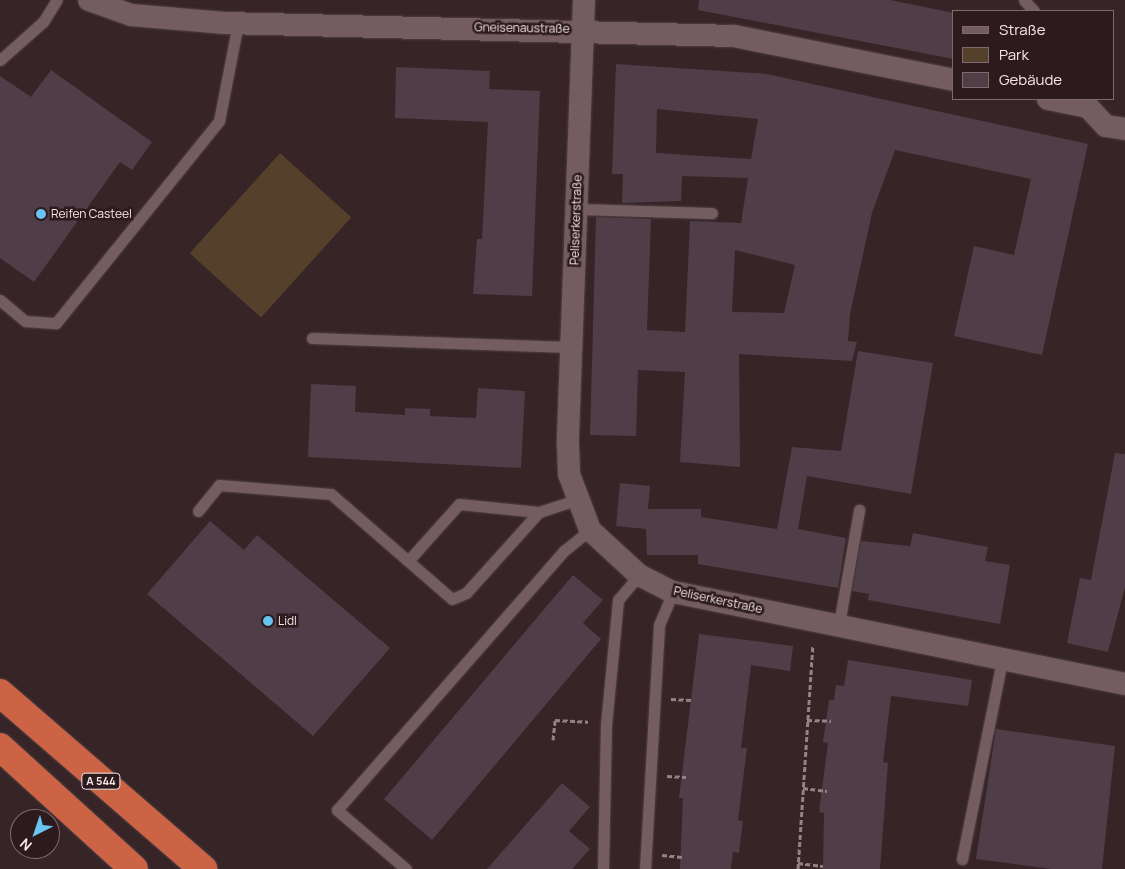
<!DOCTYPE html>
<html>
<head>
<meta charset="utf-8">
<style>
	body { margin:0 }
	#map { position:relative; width:1125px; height:869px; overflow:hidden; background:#362427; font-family:Manrope,sans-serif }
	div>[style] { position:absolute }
	.green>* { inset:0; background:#55402c; transform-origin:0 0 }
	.building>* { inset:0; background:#4f3e48 }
	.path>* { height:3px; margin-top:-1.5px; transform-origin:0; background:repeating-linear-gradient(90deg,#938385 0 5px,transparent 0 7.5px) }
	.roads { filter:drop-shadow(0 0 1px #514144) drop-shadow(0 0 1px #514144) }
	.lane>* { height:11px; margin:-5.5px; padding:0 5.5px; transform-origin:5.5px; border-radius:5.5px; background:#735d60 }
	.street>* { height:22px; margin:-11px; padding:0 11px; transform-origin:11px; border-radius:11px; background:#735d60 }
	.highway>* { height:28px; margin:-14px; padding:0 14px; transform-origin:14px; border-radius:14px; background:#cd6345 }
	.dots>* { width:14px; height:14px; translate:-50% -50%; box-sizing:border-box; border:2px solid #2c1a1d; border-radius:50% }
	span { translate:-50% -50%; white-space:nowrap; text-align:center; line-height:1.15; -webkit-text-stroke:5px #2c1a1d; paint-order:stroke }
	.shield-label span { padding:1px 4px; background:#2c1a1d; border:1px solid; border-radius:4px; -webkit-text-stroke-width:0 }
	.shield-label { font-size:11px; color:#f4e7e8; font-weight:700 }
	.street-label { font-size:12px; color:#f4e7e8 }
	.poi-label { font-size:12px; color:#f4e7e8 }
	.left { translate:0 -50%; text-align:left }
	.legend { position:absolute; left:952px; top:10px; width:162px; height:90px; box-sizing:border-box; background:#2c1a1d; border:1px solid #7c6c6e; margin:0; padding:6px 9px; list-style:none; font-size:15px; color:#f4e7e8 }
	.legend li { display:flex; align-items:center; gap:10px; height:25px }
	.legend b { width:25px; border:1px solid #7c6c6e }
	.north { position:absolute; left:10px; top:809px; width:50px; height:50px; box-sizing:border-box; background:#2c1a1d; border:1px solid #7c6c6e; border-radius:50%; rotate:221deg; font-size:14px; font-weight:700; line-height:20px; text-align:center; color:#f4e7e8 }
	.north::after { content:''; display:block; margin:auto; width:18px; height:22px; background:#68c4f0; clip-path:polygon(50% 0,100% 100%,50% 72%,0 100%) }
</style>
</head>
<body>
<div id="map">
	<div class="green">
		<i style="left:280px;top:153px;width:96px;height:135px;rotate:42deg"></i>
	</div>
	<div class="building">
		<i style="clip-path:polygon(699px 0,890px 0,954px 13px,954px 59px,698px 10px)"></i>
		<i style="clip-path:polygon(evenodd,616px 64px,767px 74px,1088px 144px,1042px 355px,954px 336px,974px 246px,1014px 255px,1031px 179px,895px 150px,872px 213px,850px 314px,848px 341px,857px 342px,852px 361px,739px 354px,740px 467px,680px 462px,685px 372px,638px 370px,636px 436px,590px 435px,596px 217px,651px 219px,647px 330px,685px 332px,690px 221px,741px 223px,748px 178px,682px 176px,681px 201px,622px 203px,623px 174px,612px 174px,616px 64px,657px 109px,758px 119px,751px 159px,656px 153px,657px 109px,616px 64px,735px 250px,795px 265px,784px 313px,732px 312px,735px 250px)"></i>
		<i style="clip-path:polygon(396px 67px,490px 71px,489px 89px,540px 91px,532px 296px,473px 294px,477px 239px,482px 239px,488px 122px,395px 118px)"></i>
		<i style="clip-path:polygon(51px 70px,152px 142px,132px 170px,120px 162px,34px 282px,0 258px,0 76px,31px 97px)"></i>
		<i style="clip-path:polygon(858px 351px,933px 363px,911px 494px,807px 476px,798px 529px,846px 538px,838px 588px,698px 564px,698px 555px,647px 555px,646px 529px,616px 526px,620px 483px,650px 486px,648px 509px,701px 509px,701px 517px,777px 529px,792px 447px,841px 451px)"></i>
		<i style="clip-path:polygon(311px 384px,356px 386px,355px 412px,405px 415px,405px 408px,430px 409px,430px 416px,476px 418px,478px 388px,525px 391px,521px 468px,308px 457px)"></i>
		<i style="clip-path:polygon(1115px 453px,1125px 454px,1125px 587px,1108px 652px,1067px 643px,1080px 578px,1091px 580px)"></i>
		<i style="clip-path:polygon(210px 521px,244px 550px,257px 535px,390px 648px,313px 736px,147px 594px)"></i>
		<i style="clip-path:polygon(913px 533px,988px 547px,985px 561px,1010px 565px,1000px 624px,868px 600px,869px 594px,852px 591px,861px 541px,910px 546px)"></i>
		<i style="clip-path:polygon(573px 575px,603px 600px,583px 623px,601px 639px,432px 840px,384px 799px)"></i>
		<i style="clip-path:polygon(699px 634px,793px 646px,790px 671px,751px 665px,741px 748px,747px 748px,738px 820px,743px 821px,739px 853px,733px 852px,731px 869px,680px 869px,683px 798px,679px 798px)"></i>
		<i style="clip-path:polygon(848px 660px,972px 680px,968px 706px,891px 696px,883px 762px,888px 763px,880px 869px,823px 869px,824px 813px,819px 812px,828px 743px,823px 742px,829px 700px,834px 700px,836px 685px,844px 686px)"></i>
		<i style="clip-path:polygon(996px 729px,1115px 746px,1102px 869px,1052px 869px,976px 859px)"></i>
		<i style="clip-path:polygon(562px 783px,590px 807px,569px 831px,590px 849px,572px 869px,487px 869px)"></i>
	</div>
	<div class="path">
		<i style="left:671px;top:699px;width:20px;rotate:3deg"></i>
		<i style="left:807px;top:720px;width:24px;rotate:2deg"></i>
		<i style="left:553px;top:740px;width:20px;rotate:-84deg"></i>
		<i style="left:555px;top:720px;width:33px;rotate:3deg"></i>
		<i style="left:667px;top:776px;width:19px;rotate:3deg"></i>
		<i style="left:803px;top:788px;width:24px;rotate:7deg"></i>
		<i style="left:662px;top:855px;width:20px;rotate:6deg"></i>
		<i style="left:798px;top:863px;width:25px;rotate:7deg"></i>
		<i style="left:798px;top:869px;width:225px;rotate:-86.2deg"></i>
	</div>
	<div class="roads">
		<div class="lane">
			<i style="left:1024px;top:0;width:15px;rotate:48deg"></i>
			<i style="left:0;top:60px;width:57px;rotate:-41.5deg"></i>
			<i style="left:43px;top:22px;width:26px;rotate:-58deg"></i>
			<i style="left:577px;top:209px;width:135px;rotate:1.7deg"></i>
			<i style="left:0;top:300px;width:33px;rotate:40deg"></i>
			<i style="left:25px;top:321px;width:31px;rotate:4deg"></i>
			<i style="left:56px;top:323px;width:260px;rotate:-51.1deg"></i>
			<i style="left:219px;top:121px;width:100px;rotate:-79deg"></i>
			<i style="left:312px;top:338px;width:259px;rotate:2deg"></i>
			<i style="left:198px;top:511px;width:33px;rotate:-51deg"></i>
			<i style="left:219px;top:485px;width:112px;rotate:4.6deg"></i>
			<i style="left:331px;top:494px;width:160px;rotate:41deg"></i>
			<i style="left:452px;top:599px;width:15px;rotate:-23deg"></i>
			<i style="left:466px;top:593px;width:109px;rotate:-48deg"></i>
			<i style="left:408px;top:561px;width:76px;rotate:-48.2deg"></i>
			<i style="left:459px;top:504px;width:80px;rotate:5.7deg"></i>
			<i style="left:539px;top:512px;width:40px;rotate:-18deg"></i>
			<i style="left:839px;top:624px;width:116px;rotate:-80deg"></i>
			<i style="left:962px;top:859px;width:203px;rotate:-78.6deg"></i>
			<i style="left:406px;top:869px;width:91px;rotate:-139.5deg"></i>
			<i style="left:337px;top:810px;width:346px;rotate:-48.8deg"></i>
			<i style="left:565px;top:550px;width:32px;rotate:-39deg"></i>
			<i style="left:603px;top:869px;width:144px;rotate:-88.8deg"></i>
			<i style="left:606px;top:725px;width:126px;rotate:-84.5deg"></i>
			<i style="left:618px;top:600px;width:33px;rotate:-50deg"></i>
			<i style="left:645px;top:869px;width:244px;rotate:-86.7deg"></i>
			<i style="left:659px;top:625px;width:36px;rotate:-67deg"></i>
		</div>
		<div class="street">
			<i style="left:89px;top:0;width:45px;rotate:19.7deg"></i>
			<i style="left:131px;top:15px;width:94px;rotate:4.9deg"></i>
			<i style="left:225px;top:23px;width:509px;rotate:1.46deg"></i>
			<i style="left:734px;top:36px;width:224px;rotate:11.3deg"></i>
			<i style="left:584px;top:0;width:445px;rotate:92.1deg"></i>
			<i style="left:568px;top:445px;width:29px;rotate:88deg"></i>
			<i style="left:569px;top:474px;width:60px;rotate:69.4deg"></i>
			<i style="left:590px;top:530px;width:67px;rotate:42.6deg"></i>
			<i style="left:639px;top:575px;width:38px;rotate:27deg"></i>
			<i style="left:673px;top:592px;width:461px;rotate:11.5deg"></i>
			<i style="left:1048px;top:99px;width:41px;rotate:11.3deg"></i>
			<i style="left:1088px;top:107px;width:26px;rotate:47deg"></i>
			<i style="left:1106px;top:126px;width:19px;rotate:9deg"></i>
		</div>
		<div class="highway">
			<i style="left:0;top:693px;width:269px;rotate:40.9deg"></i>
			<i style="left:0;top:747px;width:181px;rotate:42.3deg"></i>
		</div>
	</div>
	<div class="dots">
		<i style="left:41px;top:214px;background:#68c4f0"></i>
		<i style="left:268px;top:621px;background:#68c4f0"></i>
	</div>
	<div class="shield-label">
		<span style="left:101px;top:781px">A 544</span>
	</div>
	<div class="street-label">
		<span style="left:522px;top:28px;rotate:1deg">Gneisenaustraße</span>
		<span style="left:576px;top:220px;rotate:-88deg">Peliserkerstraße</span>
		<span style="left:718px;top:600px;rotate:12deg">Peliserkerstraße</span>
	</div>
	<div class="poi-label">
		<span class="left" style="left:51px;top:214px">Reifen Casteel</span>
		<span class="left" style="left:278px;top:621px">Lidl</span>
	</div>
	<ul class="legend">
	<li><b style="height:6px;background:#735d60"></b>Straße</li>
	<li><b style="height:14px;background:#55402c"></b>Park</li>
	<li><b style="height:14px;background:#4f3e48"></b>Gebäude</li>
	</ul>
	<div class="north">N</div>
</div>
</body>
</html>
